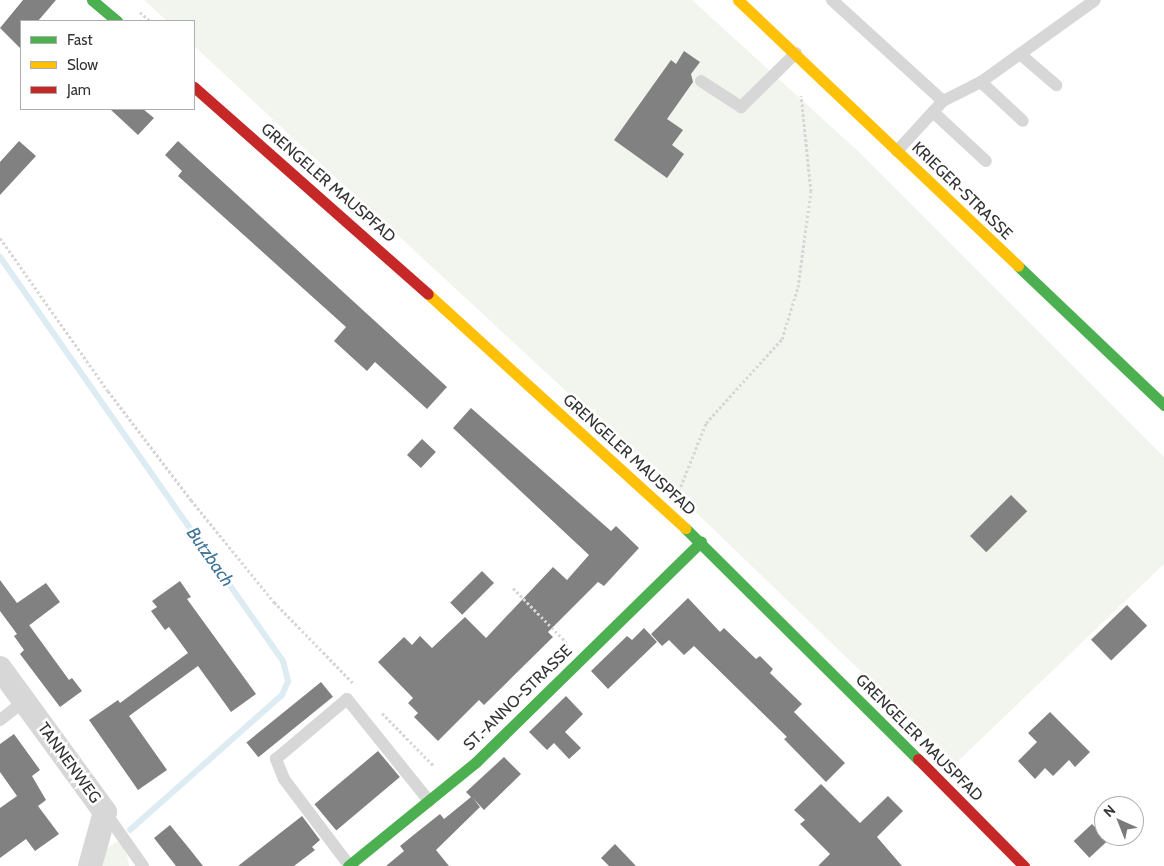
<!DOCTYPE html>
<html>
<head>
<meta charset="utf-8">
<style>
	body { margin:0 }
	#map { position:relative; width:1164px; height:866px; overflow:hidden; background:#fff; font-family:Cabin,sans-serif }
	div>[style] { position:absolute }
	.green>* { inset:0; background:#f1f5ed }
	.stream>* { height:6px; margin:-3px; padding:0 3px; transform-origin:3px; border-radius:3px; background:#ddebf3 }
	.building>* { inset:0; background:#818181; transform-origin:0 0 }
	.path>* { height:3px; margin-top:-1.5px; transform-origin:0; background:repeating-linear-gradient(90deg,#d6d6d6 0 2.5px,transparent 0 5px) }
	.lane>* { height:12px; margin:-6px; padding:0 6px; transform-origin:6px; border-radius:6px; background:#d7d7d7 }
	.street>* { height:24px; margin:-12px; padding:0 12px; transform-origin:12px; border-radius:12px; background:#d7d7d7 }
	.fast>* { height:11px; margin:-5.5px; padding:0 5.5px; transform-origin:5.5px; border-radius:5.5px; background:#4caf50 }
	.slow>* { height:11px; margin:-5.5px; padding:0 5.5px; transform-origin:5.5px; border-radius:5.5px; background:#ffc107 }
	.jam>* { height:11px; margin:-5.5px; padding:0 5.5px; transform-origin:5.5px; border-radius:5.5px; background:#c62828 }
	span { translate:-50% -50%; white-space:nowrap; text-align:center; line-height:1.15; -webkit-text-stroke:5px #fff; paint-order:stroke }
	.street-label { font-size:16px; color:#333 }
	.water-label { font-size:18px; color:#3f7597; font-style:italic }
	.legend { position:absolute; left:20px; top:20px; width:175px; height:90px; box-sizing:border-box; background:#fff; border:1px solid #adadad; margin:0; padding:6px 9px; list-style:none; font-size:15px; color:#333 }
	.legend li { display:flex; align-items:center; gap:10px; height:25px }
	.legend b { width:25px; border:1px solid #adadad }
	.north { position:absolute; left:1094px; top:796px; width:50px; height:50px; box-sizing:border-box; background:#fff; border:1px solid #adadad; border-radius:50%; rotate:316deg; font-size:14px; font-weight:700; line-height:20px; text-align:center; color:#333 }
	.north::after { content:''; display:block; margin:auto; width:18px; height:22px; background:#7a7a7a; clip-path:polygon(50% 0,100% 100%,50% 72%,0 100%) }
</style>
</head>
<body>
<div id="map">
	<div class="green">
		<i style="clip-path:polygon(144px 0,692px 0,859px 152px,1164px 457px,1164px 564px,956px 763px,679px 496px,194px 46px,194px 21px,167px 21px)"></i>
		<i style="clip-path:polygon(118px 841px,125px 844px,129px 866px,102px 866px,107px 848px)"></i>
	</div>
	<div class="stream">
		<i style="left:0;top:257px;width:493px;rotate:55deg"></i>
		<i style="left:283px;top:661px;width:21px;rotate:76deg"></i>
		<i style="left:288px;top:681px;width:15px;rotate:113deg"></i>
		<i style="left:282px;top:695px;width:203px;rotate:138.4deg"></i>
	</div>
	<div class="building">
		<i style="clip-path:polygon(23px 0,56px 0,38px 21px,21px 21px,21px 49px,0 28px)"></i>
		<i style="clip-path:polygon(684px 51px,700px 62px,691px 74px,693px 82px,667px 119px,683px 130px,672px 145px,684px 154px,667px 178px,614px 140px,671px 60px,676px 64px)"></i>
		<i style="clip-path:polygon(110px 109px,143px 109px,154px 118px,138px 135px)"></i>
		<i style="clip-path:polygon(19px 141px,36px 156px,0 195px,0 162px)"></i>
		<i style="clip-path:polygon(178px 141px,447px 387px,427px 409px,375px 362px,367px 371px,334px 341px,346px 327px,178px 176px,182px 171px,165px 155px)"></i>
		<i style="clip-path:polygon(471px 408px,611px 531px,616px 526px,639px 548px,604px 586px,598px 582px,548px 632px,553px 637px,484px 705px,479px 700px,438px 741px,414px 717px,418px 713px,408px 703px,413px 698px,378px 662px,404px 637px,412px 645px,420px 636px,432px 648px,465px 617px,486px 638px,553px 567px,567px 580px,589px 555px,453px 428px)"></i>
		<i style="left:422px;top:439px;width:19px;height:22px;rotate:43deg"></i>
		<i style="left:1011px;top:495px;width:23px;height:58px;rotate:45deg"></i>
		<i style="left:482px;top:571px;width:17px;height:45px;rotate:45deg"></i>
		<i style="clip-path:polygon(0 580px,17px 603px,46px 583px,60px 602px,23px 630px,29px 625px,69px 680px,72px 678px,82px 691px,60px 707px,20px 654px,24px 650px,14px 636px,17px 634px,0 611px)"></i>
		<i style="clip-path:polygon(180px 581px,191px 597px,187px 599px,256px 694px,231px 712px,198px 666px,129px 716px,167px 770px,138px 790px,89px 720px,118px 700px,120px 703px,188px 653px,169px 627px,165px 630px,151px 611px,157px 607px,152px 601px)"></i>
		<i style="clip-path:polygon(688px 598px,720px 632px,724px 628px,756px 659px,760px 656px,773px 669px,770px 673px,802px 704px,794px 712px,845px 763px,826px 782px,784px 739px,787px 737px,694px 646px,684px 655px,669px 640px,662px 646px,651px 634px)"></i>
		<i style="left:1127px;top:605px;width:29px;height:50px;rotate:46deg"></i>
		<i style="clip-path:polygon(644px 628px,657px 642px,608px 689px,591px 671px,627px 636px,632px 640px)"></i>
		<i style="left:321px;top:682px;width:19px;height:96px;rotate:51deg"></i>
		<i style="clip-path:polygon(566px 696px,583px 714px,565px 732px,581px 748px,569px 759px,554px 743px,547px 750px,529px 732px)"></i>
		<i style="clip-path:polygon(1050px 712px,1090px 752px,1075px 767px,1069px 760px,1053px 776px,1045px 768px,1035px 779px,1018px 761px,1037px 742px,1028px 733px)"></i>
		<i style="clip-path:polygon(14px 734px,40px 770px,32px 776px,46px 800px,38px 806px,59px 834px,35px 851px,26px 839px,0 858px,0 808px,17px 796px,0 772px,0 744px)"></i>
		<i style="left:378px;top:751px;width:34px;height:83px;rotate:50deg"></i>
		<i style="clip-path:polygon(504px 757px,521px 774px,484px 810px,473px 798px,480px 807px,436px 850px,449px 866px,386px 866px,404px 851px,400px 846px,421px 829px,440px 814px,444px 819px,471px 797px,466px 792px)"></i>
		<i style="clip-path:polygon(821px 784px,860px 823px,888px 796px,903px 811px,877px 837px,902px 866px,818px 866px,830px 854px,800px 824px,805px 820px,794px 810px)"></i>
		<i style="clip-path:polygon(302px 816px,320px 840px,312px 847px,315px 850px,294px 866px,238px 866px)"></i>
		<i style="left:1092px;top:824px;width:23px;height:25px;rotate:47deg"></i>
		<i style="clip-path:polygon(170px 825px,192px 852px,203px 866px,176px 866px,154px 838px)"></i>
		<i style="clip-path:polygon(615px 844px,636px 866px,609px 866px,601px 858px)"></i>
	</div>
	<div class="path">
		<i style="left:140px;top:12px;width:13px;rotate:42deg"></i>
		<i style="left:0;top:238px;width:187px;rotate:54.8deg"></i>
		<i style="left:108px;top:391px;width:137px;rotate:52.7deg"></i>
		<i style="left:191px;top:500px;width:132px;rotate:50.9deg"></i>
		<i style="left:274px;top:602px;width:113px;rotate:45.7deg"></i>
		<i style="left:679px;top:491px;width:73px;rotate:-68.3deg"></i>
		<i style="left:706px;top:423px;width:113px;rotate:-47.9deg"></i>
		<i style="left:782px;top:339px;width:54px;rotate:-72.9deg"></i>
		<i style="left:798px;top:287px;width:97px;rotate:-82.3deg"></i>
		<i style="left:811px;top:191px;width:96px;rotate:-96deg"></i>
		<i style="left:513px;top:588px;width:76px;rotate:45.5deg"></i>
		<i style="left:382px;top:713px;width:73px;rotate:45.6deg"></i>
	</div>
	<div class="lane">
		<i style="left:832px;top:0;width:150px;rotate:42.3deg"></i>
		<i style="left:1020px;top:54px;width:48px;rotate:40.7deg"></i>
		<i style="left:701px;top:81px;width:48px;rotate:33deg"></i>
		<i style="left:741px;top:107px;width:77px;rotate:-44.5deg"></i>
		<i style="left:981px;top:82px;width:57px;rotate:42.9deg"></i>
		<i style="left:933px;top:112px;width:72px;rotate:42.8deg"></i>
		<i style="left:897px;top:151px;width:68px;rotate:-47.4deg"></i>
		<i style="left:943px;top:101px;width:42px;rotate:-26.6deg"></i>
		<i style="left:981px;top:82px;width:140px;rotate:-35.7deg"></i>
		<i style="left:0;top:720px;width:31px;rotate:-38deg"></i>
		<i style="left:105px;top:812px;width:66px;rotate:54.9deg"></i>
		<i style="left:349px;top:865px;width:108px;rotate:-127.1deg"></i>
		<i style="left:284px;top:779px;width:22px;rotate:-112deg"></i>
		<i style="left:276px;top:759px;width:93px;rotate:-40.2deg"></i>
		<i style="left:347px;top:699px;width:131px;rotate:51.2deg"></i>
	</div>
	<div class="street">
		<i style="left:0;top:668px;width:178px;rotate:53.9deg"></i>
		<i style="left:105px;top:812px;width:56px;rotate:105.5deg"></i>
	</div>
	<div class="fast">
		<i style="left:92px;top:0;width:33px;rotate:40deg"></i>
		<i style="left:1018px;top:266px;width:202px;rotate:43.6deg"></i>
		<i style="left:685px;top:528px;width:328px;rotate:44.8deg"></i>
		<i style="left:348px;top:866px;width:165px;rotate:-39.1deg"></i>
		<i style="left:476px;top:762px;width:315px;rotate:-44.4deg"></i>
	</div>
	<div class="slow">
		<i style="left:738px;top:0;width:386px;rotate:43.5deg"></i>
		<i style="left:428px;top:294px;width:348px;rotate:42.3deg"></i>
	</div>
	<div class="jam">
		<i style="left:194px;top:87px;width:312px;rotate:41.5deg"></i>
		<i style="left:918px;top:759px;width:151px;rotate:45.3deg"></i>
	</div>
	<div class="street-label">
		<span style="left:328px;top:183px;rotate:41deg">GRENGELER MAUSPFAD</span>
		<span style="left:962px;top:191px;rotate:44deg">KRIEGER-STRASSE</span>
		<span style="left:629px;top:455px;rotate:42deg">GRENGELER MAUSPFAD</span>
		<span style="left:518px;top:698px;rotate:-44deg">ST.-ANNO-STRASSE</span>
		<span style="left:919px;top:738px;rotate:45deg">GRENGELER MAUSPFAD</span>
		<span style="left:69px;top:763px;rotate:54deg">TANNENWEG</span>
	</div>
	<div class="water-label">
		<span style="left:210px;top:557px;rotate:55deg">Butzbach</span>
	</div>
	<ul class="legend">
	<li><b style="height:6px;background:#4caf50"></b>Fast</li>
	<li><b style="height:6px;background:#ffc107"></b>Slow</li>
	<li><b style="height:6px;background:#c62828"></b>Jam</li>
	</ul>
	<div class="north">N</div>
</div>
</body>
</html>
